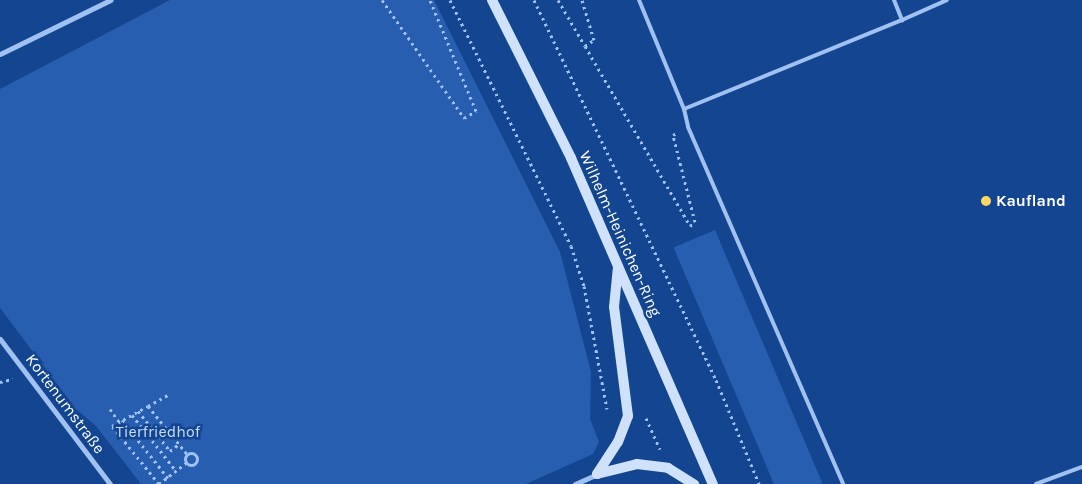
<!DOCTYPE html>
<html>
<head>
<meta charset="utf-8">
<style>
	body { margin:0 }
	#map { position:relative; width:1082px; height:484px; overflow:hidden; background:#144591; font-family:Karla,sans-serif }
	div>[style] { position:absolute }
	.green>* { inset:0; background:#275eb0; transform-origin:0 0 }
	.path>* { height:3px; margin-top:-1.5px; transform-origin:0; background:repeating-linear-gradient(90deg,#a1c2f1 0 2.5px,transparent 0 6.5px) }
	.path>.ring { margin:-1.5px; padding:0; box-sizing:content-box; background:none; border:3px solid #a1c2f1; border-radius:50% }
	.lane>* { height:4px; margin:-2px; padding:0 2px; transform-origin:2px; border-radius:2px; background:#a1c2f1 }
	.street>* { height:5px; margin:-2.5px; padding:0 2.5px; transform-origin:2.5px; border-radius:2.5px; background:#a1c2f1 }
	.secondary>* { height:10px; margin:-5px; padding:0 5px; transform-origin:5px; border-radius:5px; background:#d0e1fc }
	.dots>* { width:14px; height:14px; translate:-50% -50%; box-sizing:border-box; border:2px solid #144591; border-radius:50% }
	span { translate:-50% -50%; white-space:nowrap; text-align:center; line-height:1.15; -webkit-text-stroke:5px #144591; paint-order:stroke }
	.poi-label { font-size:16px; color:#fff; font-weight:700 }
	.left { translate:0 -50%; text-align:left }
	.street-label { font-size:16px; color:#fff }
	.park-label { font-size:16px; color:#c8ddfc }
</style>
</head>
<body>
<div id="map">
	<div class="green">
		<i style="clip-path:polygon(170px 0,434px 0,560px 252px,591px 372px,590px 419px,599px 442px,593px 454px,526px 484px,141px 484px,96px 426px,76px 409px,0 308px,0 89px)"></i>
		<i style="left:715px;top:230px;width:275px;height:45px;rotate:67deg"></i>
	</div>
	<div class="path">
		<i style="left:382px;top:0;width:144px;rotate:55.2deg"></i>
		<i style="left:464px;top:118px;width:14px;rotate:-30deg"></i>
		<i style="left:476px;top:111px;width:120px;rotate:-112.5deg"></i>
		<i style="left:450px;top:0;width:274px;rotate:63.8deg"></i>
		<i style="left:571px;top:246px;width:42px;rotate:72deg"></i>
		<i style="left:584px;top:286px;width:125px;rotate:79.4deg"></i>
		<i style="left:534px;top:0;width:421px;rotate:64.4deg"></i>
		<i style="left:716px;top:380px;width:113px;rotate:67.5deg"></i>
		<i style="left:558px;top:0;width:53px;rotate:59.6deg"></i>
		<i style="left:585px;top:46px;width:11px;rotate:-34deg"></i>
		<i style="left:594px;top:40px;width:42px;rotate:-106.7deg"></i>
		<i style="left:585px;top:46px;width:208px;rotate:59.7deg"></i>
		<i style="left:690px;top:226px;width:6px;rotate:-39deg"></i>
		<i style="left:695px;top:222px;width:90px;rotate:-104.2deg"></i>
		<i style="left:673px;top:135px;width:4px;rotate:-27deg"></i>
		<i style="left:0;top:382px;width:13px;rotate:-13deg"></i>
		<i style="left:148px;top:406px;width:23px;rotate:-29deg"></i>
		<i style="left:110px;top:409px;width:16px;rotate:55deg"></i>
		<i style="left:138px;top:411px;width:51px;rotate:51.3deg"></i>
		<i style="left:170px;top:451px;width:11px;rotate:-38deg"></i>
		<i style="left:132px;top:415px;width:71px;rotate:51.8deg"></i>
		<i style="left:646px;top:418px;width:34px;rotate:66deg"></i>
		<i style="left:122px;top:420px;width:74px;rotate:51.6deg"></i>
		<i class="ring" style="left:185px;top:453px;width:9px;height:9px"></i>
		<i style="left:159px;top:484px;width:75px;rotate:-129deg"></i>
		<i style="left:112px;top:426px;width:41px;rotate:-29.1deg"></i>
		<i style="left:148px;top:406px;width:62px;rotate:50.9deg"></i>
		<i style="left:159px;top:484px;width:36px;rotate:-38deg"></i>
	</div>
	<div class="lane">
		<i style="left:639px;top:0;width:118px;rotate:67.6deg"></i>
		<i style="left:684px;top:109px;width:18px;rotate:77deg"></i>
		<i style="left:688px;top:127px;width:389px;rotate:66.5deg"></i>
		<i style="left:894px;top:0;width:22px;rotate:68deg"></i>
		<i style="left:902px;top:20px;width:49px;rotate:-24deg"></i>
		<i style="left:684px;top:109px;width:235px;rotate:-22.2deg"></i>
		<i style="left:1036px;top:484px;width:49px;rotate:-20.3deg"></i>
	</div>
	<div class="street">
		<i style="left:0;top:54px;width:123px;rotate:-26.1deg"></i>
		<i style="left:0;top:339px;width:182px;rotate:52.8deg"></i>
		<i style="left:575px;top:484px;width:24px;rotate:-24deg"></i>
	</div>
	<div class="secondary">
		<i style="left:492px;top:0;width:177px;rotate:63.4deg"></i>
		<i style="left:571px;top:158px;width:356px;rotate:66.5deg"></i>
		<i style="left:597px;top:474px;width:38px;rotate:-57deg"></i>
		<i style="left:618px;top:442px;width:28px;rotate:-69deg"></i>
		<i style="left:628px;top:416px;width:110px;rotate:-97.3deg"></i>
		<i style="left:614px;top:307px;width:40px;rotate:-84.3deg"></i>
		<i style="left:597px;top:474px;width:41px;rotate:-14deg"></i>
		<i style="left:637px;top:464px;width:31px;rotate:7deg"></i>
		<i style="left:668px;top:468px;width:31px;rotate:32deg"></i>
	</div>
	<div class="dots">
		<i style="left:986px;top:201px;background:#ffd861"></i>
	</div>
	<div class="poi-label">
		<span class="left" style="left:996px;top:201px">Kaufland</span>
	</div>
	<div class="street-label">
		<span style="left:620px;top:234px;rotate:66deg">Wilhelm-Heinichen-Ring</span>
		<span style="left:65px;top:404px;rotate:53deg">Kortenumstraße</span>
	</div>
	<div class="park-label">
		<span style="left:158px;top:432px">Tierfriedhof</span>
	</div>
</div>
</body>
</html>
